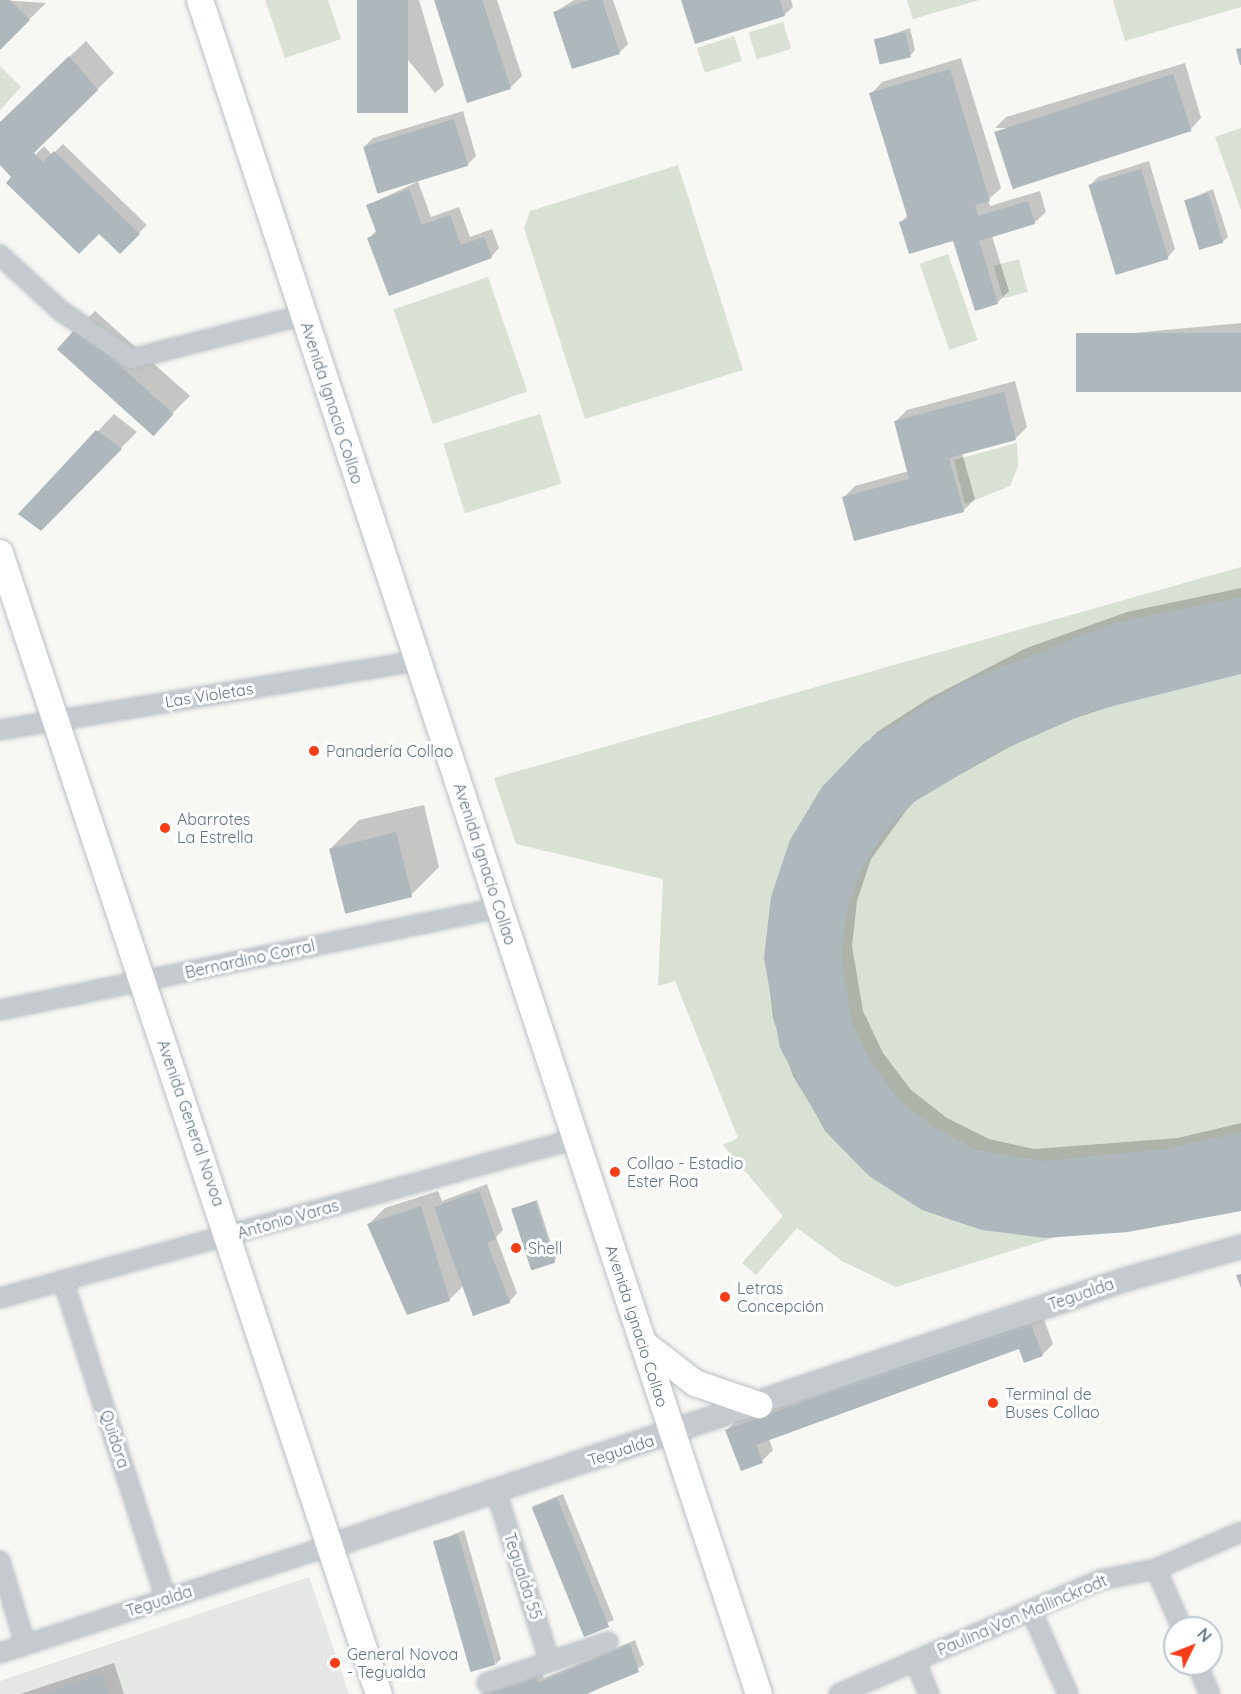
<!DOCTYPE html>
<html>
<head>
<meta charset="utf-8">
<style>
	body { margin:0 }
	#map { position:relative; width:1241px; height:1694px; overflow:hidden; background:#f7f7f4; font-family:Quicksand,sans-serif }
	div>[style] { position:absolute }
	.built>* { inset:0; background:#e5e7e5 }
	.green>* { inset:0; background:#d9e0d4; transform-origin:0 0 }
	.shadow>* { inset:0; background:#0003; transform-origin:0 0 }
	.building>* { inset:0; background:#adb7bc; transform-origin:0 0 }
	.roads { filter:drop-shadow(0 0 2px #b9bfc3) drop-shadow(0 0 2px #b9bfc3) }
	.minor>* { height:18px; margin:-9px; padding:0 9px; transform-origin:9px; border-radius:9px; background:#c4cacd }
	.tertiary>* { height:22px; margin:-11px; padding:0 11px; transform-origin:11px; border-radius:11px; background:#c4cacd }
	.secondary>* { height:26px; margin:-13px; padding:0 13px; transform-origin:13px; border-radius:13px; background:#fff }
	.dots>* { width:16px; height:16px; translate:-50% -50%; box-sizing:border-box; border:3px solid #fff; border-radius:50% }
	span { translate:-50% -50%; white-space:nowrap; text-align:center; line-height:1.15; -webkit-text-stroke:6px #fff; paint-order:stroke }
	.street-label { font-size:16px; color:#5f7582 }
	.poi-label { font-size:16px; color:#5f7582 }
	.left { translate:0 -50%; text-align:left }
	.north { position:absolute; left:1163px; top:1616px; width:60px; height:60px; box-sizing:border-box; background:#fff; border:2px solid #bfc8cd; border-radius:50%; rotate:47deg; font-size:16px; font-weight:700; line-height:24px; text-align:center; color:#5f7582 }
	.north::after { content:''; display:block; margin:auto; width:21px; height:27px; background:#f63d16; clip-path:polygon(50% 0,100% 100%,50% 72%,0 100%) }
</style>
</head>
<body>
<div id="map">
	<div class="built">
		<i style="clip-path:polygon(309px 1577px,349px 1694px,0 1694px,0 1681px)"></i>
	</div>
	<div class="green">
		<i style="clip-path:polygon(265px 0,328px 0,341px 39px,285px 58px)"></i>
		<i style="clip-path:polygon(907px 0,979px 0,913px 19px)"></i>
		<i style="clip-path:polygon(1113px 0,1241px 0,1241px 7px,1125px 41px)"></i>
		<i style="left:783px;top:22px;width:28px;height:36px;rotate:73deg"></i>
		<i style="left:734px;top:36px;width:26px;height:39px;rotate:72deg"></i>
		<i style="clip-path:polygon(0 66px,21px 87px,0 110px)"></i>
		<i style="clip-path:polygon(1241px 128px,1241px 210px,1215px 137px)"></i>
		<i style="clip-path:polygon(678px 165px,743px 370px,585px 419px,524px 228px,530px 211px)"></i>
		<i style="left:948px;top:254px;width:91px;height:30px;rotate:71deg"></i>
		<i style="left:1019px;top:259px;width:34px;height:26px;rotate:75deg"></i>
		<i style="left:488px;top:277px;width:121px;height:100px;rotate:71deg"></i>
		<i style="left:540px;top:414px;width:73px;height:101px;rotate:73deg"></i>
		<i style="clip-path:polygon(1017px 443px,1018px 466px,1010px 486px,965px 504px,954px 460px)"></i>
		<i style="clip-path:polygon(1241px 567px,1241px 1179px,896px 1287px,842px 1261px,797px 1228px,756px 1275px,742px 1263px,783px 1216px,723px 1145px,738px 1138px,675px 981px,658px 986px,663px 879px,516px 844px,494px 778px)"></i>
	</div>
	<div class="shadow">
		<i style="clip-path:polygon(0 0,46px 3px,1px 47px,0 47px)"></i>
		<i style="clip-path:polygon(359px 0,419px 0,444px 85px,435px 93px)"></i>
		<i style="clip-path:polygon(436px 0,497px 0,522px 76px,510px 88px)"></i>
		<i style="clip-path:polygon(574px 0,613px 0,628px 44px,620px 52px,573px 67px,555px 12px)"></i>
		<i style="clip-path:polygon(682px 0,791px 0,793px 7px,784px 15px)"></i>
		<i style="clip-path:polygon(910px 28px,915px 50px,910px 56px,876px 40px)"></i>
		<i style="clip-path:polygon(86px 41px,114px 73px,11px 175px,0 163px,0 124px)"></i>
		<i style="clip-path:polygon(961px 58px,1001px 188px,988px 200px,990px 206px,1040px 191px,1046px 212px,1034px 223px,992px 236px,1009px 291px,998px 302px,976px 309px,954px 239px,901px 222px,908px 215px,871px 94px,882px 82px)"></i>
		<i style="clip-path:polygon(1185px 63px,1201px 118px,1190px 130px,995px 128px,1006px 117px)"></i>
		<i style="clip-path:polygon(463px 111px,476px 156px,468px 164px,417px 179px,431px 217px,459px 207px,470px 237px,492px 229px,499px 248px,491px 257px,369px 238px,377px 230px,368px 205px,417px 182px,365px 146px,373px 138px)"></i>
		<i style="clip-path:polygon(63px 144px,147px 225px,120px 252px,99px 232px,8px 183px,44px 146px,52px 155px)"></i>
		<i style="clip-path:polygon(1149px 161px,1175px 249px,1167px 258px,1090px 185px,1098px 177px)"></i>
		<i style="clip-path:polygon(1213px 189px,1228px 237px,1222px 242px,1185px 201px)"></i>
		<i style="clip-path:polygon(95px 311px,190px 396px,152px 433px,78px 328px)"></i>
		<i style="clip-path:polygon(1241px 323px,1241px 391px,1078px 348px,1090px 337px)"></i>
		<i style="clip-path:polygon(1015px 381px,1027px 427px,1016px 438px,962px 453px,975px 499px,963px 511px,844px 497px,855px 486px,909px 471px,895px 422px,907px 410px)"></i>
		<i style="clip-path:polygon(114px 414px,137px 432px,41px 529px,21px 514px)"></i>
		<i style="clip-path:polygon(1241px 588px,1241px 673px,1179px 684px,1042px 729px,914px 800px,871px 859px,857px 901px,852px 946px,863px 1011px,883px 1053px,911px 1090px,947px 1118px,989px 1139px,1034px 1149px,1178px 1138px,1241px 1123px,1241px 1206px,1179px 1223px,1045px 1237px,952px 1220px,870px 1175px,826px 1130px,793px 1076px,773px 1018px,766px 958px,781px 868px,823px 788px,877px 732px,928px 699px,1024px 649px,1127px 612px)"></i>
		<i style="clip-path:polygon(424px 805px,439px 867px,411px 895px,330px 849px,359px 820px)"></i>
		<i style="clip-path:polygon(487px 1184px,503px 1230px,496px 1237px,517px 1293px,509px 1302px,464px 1285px,449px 1300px,369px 1224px,385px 1208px,438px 1191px,442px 1201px)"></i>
		<i style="clip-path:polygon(537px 1200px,556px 1259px,554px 1262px,513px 1209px)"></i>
		<i style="clip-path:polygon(1040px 1308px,1053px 1344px,1042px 1355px,1020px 1347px,769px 1439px,773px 1450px,762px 1461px,727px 1430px,738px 1419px)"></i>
		<i style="left:563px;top:1494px;width:136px;height:33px;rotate:68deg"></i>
		<i style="clip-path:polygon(464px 1530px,501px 1659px,496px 1664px,434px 1543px)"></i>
		<i style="clip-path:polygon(635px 1640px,644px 1665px,588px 1694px,479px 1694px,541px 1673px,544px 1678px)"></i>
		<i style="clip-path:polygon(114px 1663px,124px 1694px,20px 1694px)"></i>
	</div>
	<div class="building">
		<i style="clip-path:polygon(0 0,10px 0,30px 20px,0 50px)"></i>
		<i style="left:357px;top:0;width:51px;height:113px"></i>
		<i style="clip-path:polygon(434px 0,482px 0,511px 89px,467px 103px)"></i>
		<i style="clip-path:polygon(589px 0,602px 0,620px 54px,572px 69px,553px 12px)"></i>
		<i style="clip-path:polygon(681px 0,780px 0,785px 16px,695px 44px)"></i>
		<i style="left:905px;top:32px;width:26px;height:32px;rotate:77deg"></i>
		<i style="clip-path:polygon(1241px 48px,1241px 65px,1240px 65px,1236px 49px)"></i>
		<i style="clip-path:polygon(69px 56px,98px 90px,34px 153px,43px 162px,54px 151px,140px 234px,120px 254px,99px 234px,79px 254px,6px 183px,11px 177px,0 165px,0 122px)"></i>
		<i style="clip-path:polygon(950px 69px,990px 201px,975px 205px,978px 216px,1028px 201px,1035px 224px,979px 241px,998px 304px,975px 311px,953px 241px,909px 254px,899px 222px,908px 219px,869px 93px)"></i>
		<i style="left:1173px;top:74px;width:60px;height:188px;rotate:72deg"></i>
		<i style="left:454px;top:119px;width:49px;height:95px;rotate:73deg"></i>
		<i style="left:1141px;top:169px;width:94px;height:55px;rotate:73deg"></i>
		<i style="clip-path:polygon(409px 189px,422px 225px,450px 215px,461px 245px,484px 237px,492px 258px,389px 296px,367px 238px,377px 234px,366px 205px)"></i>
		<i style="left:1208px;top:193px;width:52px;height:25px;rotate:73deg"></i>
		<i style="left:77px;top:327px;width:130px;height:30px;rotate:42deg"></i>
		<i style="left:1241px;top:333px;width:59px;height:165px;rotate:90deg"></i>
		<i style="clip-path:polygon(1004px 392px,1016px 440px,949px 458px,964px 512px,854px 541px,842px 497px,909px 479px,894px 421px)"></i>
		<i style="clip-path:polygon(96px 430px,122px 449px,41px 531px,18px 514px)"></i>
		<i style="clip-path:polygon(1241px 597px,1241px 674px,1089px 712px,998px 752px,914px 802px,883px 834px,860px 872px,846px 914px,841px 958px,852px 1023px,872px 1065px,900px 1101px,936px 1129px,977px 1150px,1044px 1161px,1166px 1149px,1241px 1132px,1241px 1211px,1128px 1232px,1045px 1238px,982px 1230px,922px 1210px,869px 1176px,825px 1131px,780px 1048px,764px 958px,771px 897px,790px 840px,822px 787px,864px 743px,962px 683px,1114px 623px)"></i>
		<i style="left:396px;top:832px;width:67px;height:69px;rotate:76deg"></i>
		<i style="clip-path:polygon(479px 1191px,496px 1239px,487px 1243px,510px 1303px,473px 1316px,434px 1207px)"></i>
		<i style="left:535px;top:1201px;width:65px;height:25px;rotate:72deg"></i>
		<i style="clip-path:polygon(421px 1206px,450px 1301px,407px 1315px,367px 1224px)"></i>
		<i style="clip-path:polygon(1241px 1274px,1241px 1288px,1236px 1275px)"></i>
		<i style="clip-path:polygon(1029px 1319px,1043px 1356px,1024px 1363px,1019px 1349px,756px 1445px,763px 1463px,741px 1471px,725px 1430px)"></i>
		<i style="left:557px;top:1498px;width:139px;height:27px;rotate:68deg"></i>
		<i style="left:458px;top:1534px;width:136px;height:26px;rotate:74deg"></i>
		<i style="clip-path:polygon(630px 1644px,639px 1672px,586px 1694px,488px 1694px,536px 1678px,538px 1683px)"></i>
		<i style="clip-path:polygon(102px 1673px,109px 1694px,41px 1694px)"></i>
	</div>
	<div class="roads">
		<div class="minor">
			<i style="left:0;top:255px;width:83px;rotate:42.6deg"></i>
			<i style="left:61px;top:311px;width:85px;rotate:34.4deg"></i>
			<i style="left:131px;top:359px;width:178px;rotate:-14.3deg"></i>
			<i style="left:0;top:730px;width:424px;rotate:-9.4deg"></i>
			<i style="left:0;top:1010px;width:509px;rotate:-11.55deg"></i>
			<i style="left:63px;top:1280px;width:334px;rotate:72.1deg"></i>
			<i style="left:0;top:1298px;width:597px;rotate:-15.46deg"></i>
			<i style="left:496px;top:1491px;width:179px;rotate:72.5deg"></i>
			<i style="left:0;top:1561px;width:87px;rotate:73.2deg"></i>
			<i style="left:1156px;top:1569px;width:64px;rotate:66.2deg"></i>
			<i style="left:1031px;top:1610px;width:92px;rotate:66.2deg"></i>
			<i style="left:0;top:1653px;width:347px;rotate:-18deg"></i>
			<i style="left:915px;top:1661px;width:36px;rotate:67deg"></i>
			<i style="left:1197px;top:1664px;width:33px;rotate:67deg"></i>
			<i style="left:487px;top:1683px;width:128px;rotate:-18.7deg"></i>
			<i style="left:839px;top:1694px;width:285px;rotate:-23.6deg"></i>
			<i style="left:1100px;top:1580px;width:57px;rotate:-11.1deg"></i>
			<i style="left:1156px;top:1569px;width:93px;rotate:-23.5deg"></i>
		</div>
		<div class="tertiary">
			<i style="left:330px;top:1546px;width:837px;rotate:-18.52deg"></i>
			<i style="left:1124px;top:1280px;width:122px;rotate:-15.8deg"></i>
		</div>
		<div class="secondary">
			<i style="left:200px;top:0;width:1784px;rotate:71.74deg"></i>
			<i style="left:0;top:553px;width:1202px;rotate:71.63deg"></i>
			<i style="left:643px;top:1343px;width:66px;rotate:37.6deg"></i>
			<i style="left:695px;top:1383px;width:68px;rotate:19deg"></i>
		</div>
	</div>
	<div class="dots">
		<i style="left:314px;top:751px;background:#f63d16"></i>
		<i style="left:165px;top:828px;background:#f63d16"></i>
		<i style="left:615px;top:1172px;background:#f63d16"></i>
		<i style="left:516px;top:1248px;background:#f63d16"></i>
		<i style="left:725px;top:1297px;background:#f63d16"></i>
		<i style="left:993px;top:1403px;background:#f63d16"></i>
		<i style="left:335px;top:1663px;background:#f63d16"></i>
	</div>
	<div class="street-label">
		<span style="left:332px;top:403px;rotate:72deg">Avenida Ignacio Collao</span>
		<span style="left:209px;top:695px;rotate:-9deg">Las Violetas</span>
		<span style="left:485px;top:864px;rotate:72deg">Avenida Ignacio Collao</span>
		<span style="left:250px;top:959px;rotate:-12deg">Bernardino Corral</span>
		<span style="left:191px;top:1123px;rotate:71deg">Avenida General Novoa</span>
		<span style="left:288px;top:1219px;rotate:-16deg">Antonio Varas</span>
		<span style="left:1081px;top:1294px;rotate:-19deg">Tegualda</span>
		<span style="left:637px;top:1326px;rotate:72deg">Avenida Ignacio Collao</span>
		<span style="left:115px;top:1439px;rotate:72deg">Quidora</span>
		<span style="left:621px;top:1450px;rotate:-18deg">Tegualda</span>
		<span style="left:523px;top:1576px;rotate:72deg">Tegualda 55</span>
		<span style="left:159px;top:1601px;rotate:-18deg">Tegualda</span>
		<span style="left:1022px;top:1615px;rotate:-23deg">Paulina Von Mallinckrodt</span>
	</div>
	<div class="poi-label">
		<span class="left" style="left:326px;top:751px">Panadería Collao</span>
		<span class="left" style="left:177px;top:828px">Abarrotes<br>La Estrella</span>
		<span class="left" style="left:627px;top:1172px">Collao - Estadio<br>Ester Roa</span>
		<span class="left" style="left:528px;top:1248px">Shell</span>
		<span class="left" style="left:737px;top:1297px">Letras<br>Concepción</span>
		<span class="left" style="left:1005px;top:1403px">Terminal de<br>Buses Collao</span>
		<span class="left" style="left:347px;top:1663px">General Novoa<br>- Tegualda</span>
	</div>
	<div class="north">N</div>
</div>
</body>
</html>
